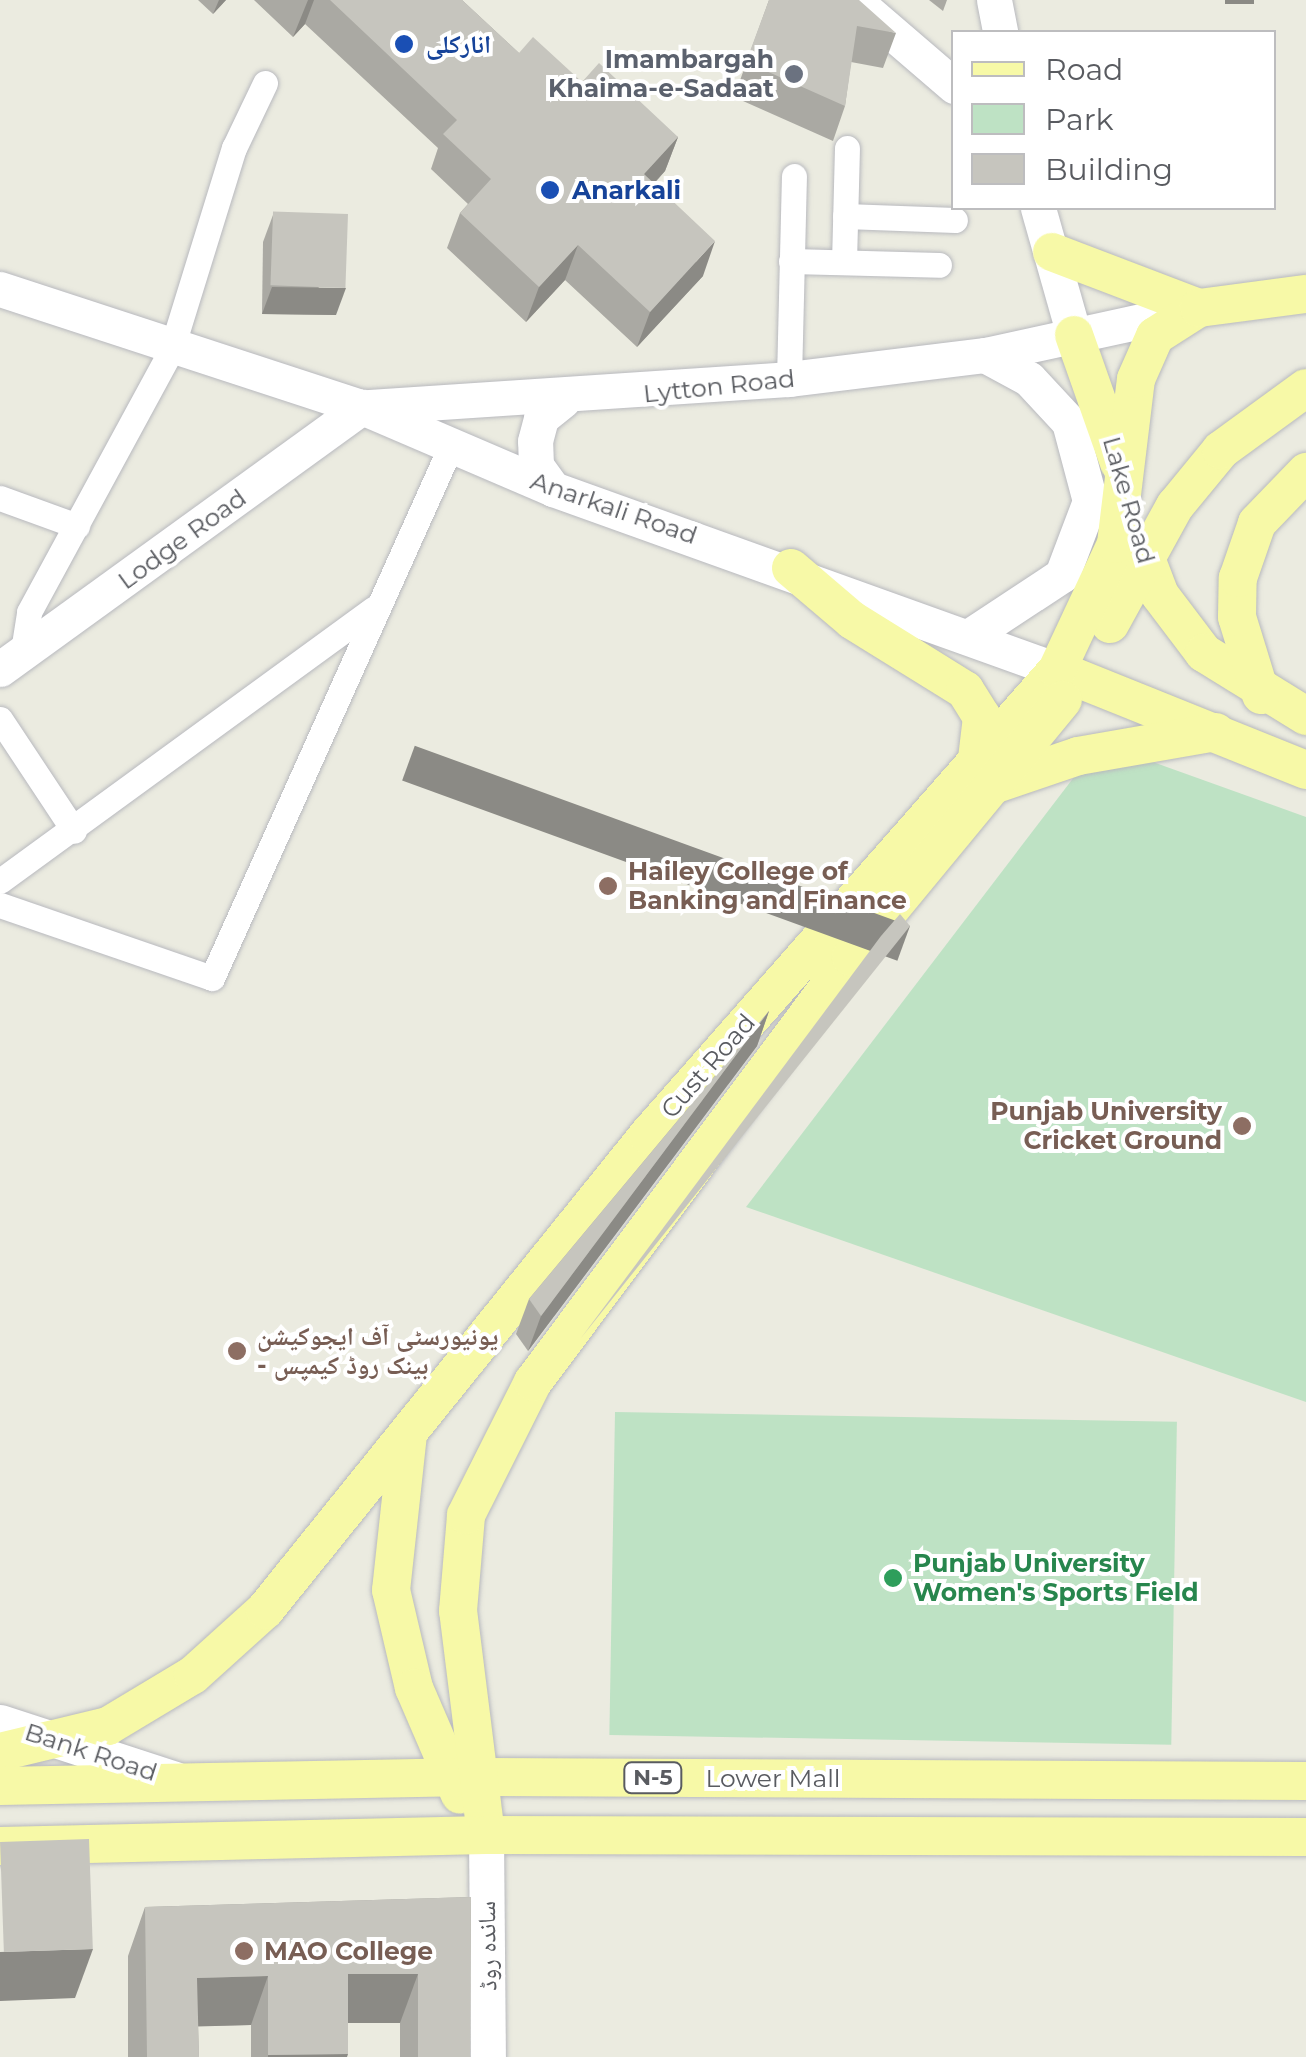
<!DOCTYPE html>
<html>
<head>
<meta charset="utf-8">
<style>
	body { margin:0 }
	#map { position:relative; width:1306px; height:2057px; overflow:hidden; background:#ebebe0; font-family:Montserrat,"Noto Naskh Arabic",sans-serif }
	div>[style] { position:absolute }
	.green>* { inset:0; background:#bee2c4; transform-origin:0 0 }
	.roads { filter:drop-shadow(0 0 2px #b8b9be) drop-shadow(0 0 2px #b8b9be) }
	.street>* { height:25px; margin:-12.5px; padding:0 12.5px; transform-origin:12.5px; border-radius:12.5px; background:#fff }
	.secondary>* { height:35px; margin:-17.5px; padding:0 17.5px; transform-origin:17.5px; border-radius:17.5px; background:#fff }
	.primary>* { height:38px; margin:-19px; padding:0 19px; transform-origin:19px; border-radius:19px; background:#f7f9a7 }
	.wall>* { inset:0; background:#aaa9a3 }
	.shaded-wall>* { inset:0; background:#8b8a85; transform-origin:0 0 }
	.building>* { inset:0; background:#c6c5be; transform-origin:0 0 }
	.dots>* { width:28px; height:28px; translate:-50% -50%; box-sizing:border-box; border:5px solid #fff; border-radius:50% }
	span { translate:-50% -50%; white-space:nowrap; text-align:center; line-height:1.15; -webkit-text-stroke:8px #fff; paint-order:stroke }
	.shield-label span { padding:2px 8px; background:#fff; border:2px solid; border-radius:8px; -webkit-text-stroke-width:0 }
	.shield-label { font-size:22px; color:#595b60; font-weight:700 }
	.transit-label { font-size:25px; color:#164399; font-weight:700 }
	.left { translate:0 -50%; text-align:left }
	.worship-label { font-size:25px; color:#5b616d; font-weight:700 }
	.right { translate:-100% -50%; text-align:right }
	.street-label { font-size:25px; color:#595b60 }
	.education-label { font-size:25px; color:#785e54; font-weight:700 }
	.leisure-label { font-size:25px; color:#27864d; font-weight:700 }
	.legend { position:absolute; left:951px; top:30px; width:325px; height:180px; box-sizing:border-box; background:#fff; border:2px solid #bdbdbf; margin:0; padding:12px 18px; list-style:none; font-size:30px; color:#595b60 }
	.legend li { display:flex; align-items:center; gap:20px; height:50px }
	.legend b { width:50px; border:2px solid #bdbdbf }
</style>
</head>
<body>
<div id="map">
	<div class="green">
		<i style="clip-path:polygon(1100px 743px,1306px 817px,1306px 1402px,746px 1207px)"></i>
		<i style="left:615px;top:1412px;width:562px;height:323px;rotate:1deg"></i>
	</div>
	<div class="roads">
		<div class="street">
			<i style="left:845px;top:216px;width:110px;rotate:2.1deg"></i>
			<i style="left:791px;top:261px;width:148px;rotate:1.5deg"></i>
			<i style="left:844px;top:262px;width:114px;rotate:-88.5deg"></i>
			<i style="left:789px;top:379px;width:203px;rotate:-88.6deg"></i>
			<i style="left:0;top:498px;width:82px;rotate:20deg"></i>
			<i style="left:23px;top:651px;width:39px;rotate:-81deg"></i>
			<i style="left:29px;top:612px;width:297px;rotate:-61.5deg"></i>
			<i style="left:171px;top:351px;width:213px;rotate:-72.8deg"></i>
			<i style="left:234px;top:148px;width:72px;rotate:-64.5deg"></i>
			<i style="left:0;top:719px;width:134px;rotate:56.5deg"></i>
			<i style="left:0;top:881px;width:462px;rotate:-36.1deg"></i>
			<i style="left:0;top:905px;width:224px;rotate:19deg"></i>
			<i style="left:212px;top:978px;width:581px;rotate:-65.82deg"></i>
		</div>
		<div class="secondary">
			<i style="left:854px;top:0;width:132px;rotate:40.7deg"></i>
			<i style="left:994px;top:0;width:33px;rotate:79deg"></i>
			<i style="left:1038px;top:208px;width:132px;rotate:74.2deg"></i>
			<i style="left:0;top:289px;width:381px;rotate:18.1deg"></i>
			<i style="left:362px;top:407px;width:208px;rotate:23.2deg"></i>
			<i style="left:553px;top:489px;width:536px;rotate:19.75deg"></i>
			<i style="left:368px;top:407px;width:422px;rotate:-3.8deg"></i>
			<i style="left:789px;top:379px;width:197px;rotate:-7deg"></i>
			<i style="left:985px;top:355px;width:212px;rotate:-12.3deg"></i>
			<i style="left:553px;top:489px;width:29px;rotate:-126deg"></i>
			<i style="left:536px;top:466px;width:25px;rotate:-92deg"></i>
			<i style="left:535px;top:441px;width:24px;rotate:-75deg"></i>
			<i style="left:541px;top:418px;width:28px;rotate:-39deg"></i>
			<i style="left:968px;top:637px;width:113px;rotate:-33.4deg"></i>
			<i style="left:1062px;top:575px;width:79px;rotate:-69.3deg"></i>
			<i style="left:1090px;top:501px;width:82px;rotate:-104.9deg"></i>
			<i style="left:1069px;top:422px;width:59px;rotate:-132.9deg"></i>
			<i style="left:1029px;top:379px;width:50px;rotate:-151.4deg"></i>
			<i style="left:0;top:669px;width:447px;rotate:-35.9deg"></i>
			<i style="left:0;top:1722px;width:184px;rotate:18deg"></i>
			<i style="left:486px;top:1835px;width:222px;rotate:89.5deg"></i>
		</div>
		<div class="primary">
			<i style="left:1052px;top:252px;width:157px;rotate:20.9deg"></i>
			<i style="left:1074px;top:335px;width:136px;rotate:70.6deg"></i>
			<i style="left:1141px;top:545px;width:53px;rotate:69.2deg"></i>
			<i style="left:1160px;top:595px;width:73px;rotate:52.8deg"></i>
			<i style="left:1204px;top:653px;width:120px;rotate:31.7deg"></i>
			<i style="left:791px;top:568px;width:80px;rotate:40.4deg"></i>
			<i style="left:852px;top:620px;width:133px;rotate:31.8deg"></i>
			<i style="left:965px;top:690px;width:32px;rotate:58deg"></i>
			<i style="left:982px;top:717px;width:42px;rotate:96.8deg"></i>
			<i style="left:1110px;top:624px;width:135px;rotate:-61.2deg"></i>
			<i style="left:1175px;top:506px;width:72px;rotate:-50.6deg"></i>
			<i style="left:1221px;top:450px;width:105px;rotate:-36.1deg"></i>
			<i style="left:1057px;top:670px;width:268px;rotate:21.9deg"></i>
			<i style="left:1261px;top:695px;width:82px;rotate:-107.1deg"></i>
			<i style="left:1237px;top:617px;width:39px;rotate:-89deg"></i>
			<i style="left:1238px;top:578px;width:58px;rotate:-70.9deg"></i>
			<i style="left:1257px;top:523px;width:71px;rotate:-46.1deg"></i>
			<i style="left:993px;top:785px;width:90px;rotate:-18.8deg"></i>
			<i style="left:1078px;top:756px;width:140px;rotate:-9.9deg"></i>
			<i style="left:408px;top:1434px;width:157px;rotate:96.2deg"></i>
			<i style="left:391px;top:1590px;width:101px;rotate:76.8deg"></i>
			<i style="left:414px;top:1688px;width:116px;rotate:66.7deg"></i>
			<i style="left:0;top:1752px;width:111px;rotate:-13.5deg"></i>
			<i style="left:108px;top:1726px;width:99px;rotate:-31deg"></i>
			<i style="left:193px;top:1675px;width:97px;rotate:-42.1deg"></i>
			<i style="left:265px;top:1610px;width:610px;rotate:-51.12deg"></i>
			<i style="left:648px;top:1135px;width:619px;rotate:-48.67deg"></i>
			<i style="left:1057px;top:670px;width:139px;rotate:-64.9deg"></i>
			<i style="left:1116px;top:544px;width:166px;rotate:-83.1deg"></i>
			<i style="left:1136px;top:379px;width:47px;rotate:-66.2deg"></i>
			<i style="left:1155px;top:336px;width:52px;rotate:-32.5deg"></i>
			<i style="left:1199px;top:308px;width:108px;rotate:-7.5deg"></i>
			<i style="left:0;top:1786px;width:483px;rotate:-1.1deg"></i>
			<i style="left:483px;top:1777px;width:823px;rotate:0.28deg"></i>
			<i style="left:486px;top:1835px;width:226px;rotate:-97.1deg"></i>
			<i style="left:458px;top:1611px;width:96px;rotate:-85.2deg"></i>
			<i style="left:466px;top:1515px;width:149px;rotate:-63.3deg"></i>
			<i style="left:533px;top:1382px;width:531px;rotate:-53.19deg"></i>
			<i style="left:851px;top:957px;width:333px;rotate:-50.5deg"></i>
			<i style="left:0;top:1846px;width:486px;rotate:-1.3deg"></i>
			<i style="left:486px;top:1835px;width:820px;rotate:0.14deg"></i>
		</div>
	</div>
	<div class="wall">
		<i style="clip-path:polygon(198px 0,226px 0,213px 14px)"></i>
		<i style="clip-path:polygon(254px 0,462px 0,519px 53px,582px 82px,678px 137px,665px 171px,654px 184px,703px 276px,637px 347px,565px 280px,526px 322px,447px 248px,460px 213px,468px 204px,431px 169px,438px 148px,305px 24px,293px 37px)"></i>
		<i style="clip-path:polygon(769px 0,896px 33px,883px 68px,851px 62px,845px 106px,833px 141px,734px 97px)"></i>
		<i style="clip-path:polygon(929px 0,947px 0,943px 11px)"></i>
		<i style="clip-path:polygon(273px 215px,336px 315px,262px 314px,263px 242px)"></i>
		<i style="clip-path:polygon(769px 1011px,757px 1046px,528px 1351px,516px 1334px,529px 1299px)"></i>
		<i style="clip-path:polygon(471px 1897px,470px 2057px,400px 2057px,400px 2023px,348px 2023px,347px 2057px,251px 2057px,251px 2025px,198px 2026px,199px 2057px,128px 2057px,128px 1956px,145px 1907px)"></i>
	</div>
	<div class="shaded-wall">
		<i style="clip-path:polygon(219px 0,226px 0,213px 14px)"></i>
		<i style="clip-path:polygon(308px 0,314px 0,305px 24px,293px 37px)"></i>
		<i style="left:1225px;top:0;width:29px;height:4px"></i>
		<i style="clip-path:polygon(678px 137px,665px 171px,631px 208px,644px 174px)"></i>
		<i style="clip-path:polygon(715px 241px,703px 276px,637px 347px,650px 312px)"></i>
		<i style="clip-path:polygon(578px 245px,565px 280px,526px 322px,539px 287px)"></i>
		<i style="clip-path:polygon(272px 287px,346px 288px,336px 315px,262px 314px)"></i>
		<i style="left:910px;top:926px;width:37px;height:527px;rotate:110deg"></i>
		<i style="clip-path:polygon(769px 1011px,757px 1046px,528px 1351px,541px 1316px)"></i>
		<i style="clip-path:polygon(93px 1949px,75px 1998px,0 2001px,0 1952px)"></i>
		<i style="clip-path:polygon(348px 1974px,418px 1974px,400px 2023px,330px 2023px)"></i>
		<i style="clip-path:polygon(268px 1976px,251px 2025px,179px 2027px,197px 1978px)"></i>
		<i style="clip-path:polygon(348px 2054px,347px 2057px,268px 2057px,268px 2055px)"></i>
	</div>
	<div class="building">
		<i style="clip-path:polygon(330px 0,462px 0,519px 53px,533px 37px,582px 82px,599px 63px,678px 137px,644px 174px,715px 241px,650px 312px,578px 245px,539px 287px,460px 213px,491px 179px,443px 134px,457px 120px)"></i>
		<i style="clip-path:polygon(769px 0,859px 0,896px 33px,857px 26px,845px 106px,746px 62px)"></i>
		<i style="left:348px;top:214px;width:74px;height:75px;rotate:92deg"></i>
		<i style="clip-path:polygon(900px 914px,910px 926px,581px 1338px,881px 936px)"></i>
		<i style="clip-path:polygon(769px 1011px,541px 1316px,529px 1299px)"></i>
		<i style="left:89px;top:1839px;width:110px;height:89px;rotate:88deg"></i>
		<i style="clip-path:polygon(471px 1897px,470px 2057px,418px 2057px,418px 1974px,348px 1974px,348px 2054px,268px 2055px,268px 1976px,197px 1978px,199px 2057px,147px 2057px,145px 1907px)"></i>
	</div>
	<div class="dots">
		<i style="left:404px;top:44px;background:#1a4fb4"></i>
		<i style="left:794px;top:74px;background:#6b7280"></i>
		<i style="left:550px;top:190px;background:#1a4fb4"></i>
		<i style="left:608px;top:886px;background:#8d6e63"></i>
		<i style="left:1242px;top:1126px;background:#8d6e63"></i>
		<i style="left:237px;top:1351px;background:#8d6e63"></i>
		<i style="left:893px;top:1578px;background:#2e9e5b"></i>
		<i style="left:244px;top:1951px;background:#8d6e63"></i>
	</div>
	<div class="shield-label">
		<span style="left:653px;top:1778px">N-5</span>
	</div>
	<div class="transit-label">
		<span class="left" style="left:426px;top:44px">انارکلی</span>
		<span class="left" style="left:572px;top:190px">Anarkali</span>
	</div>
	<div class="worship-label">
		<span class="right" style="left:774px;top:74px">Imambargah<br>Khaima-e-Sadaat</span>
	</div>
	<div class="street-label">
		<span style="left:719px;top:386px;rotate:-6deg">Lytton Road</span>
		<span style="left:1129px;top:500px;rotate:74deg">Lake Road</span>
		<span style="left:614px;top:508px;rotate:19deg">Anarkali Road</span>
		<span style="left:182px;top:539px;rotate:-36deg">Lodge Road</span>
		<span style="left:708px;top:1066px;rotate:-49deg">Cust Road</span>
		<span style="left:91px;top:1752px;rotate:18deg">Bank Road</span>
		<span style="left:773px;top:1778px">Lower Mall</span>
		<span style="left:487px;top:1946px;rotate:-91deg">ساندہ روڈ</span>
	</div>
	<div class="education-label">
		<span class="left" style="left:628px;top:886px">Hailey College of<br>Banking and Finance</span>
		<span class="right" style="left:1222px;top:1126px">Punjab University<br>Cricket Ground</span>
		<span class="left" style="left:257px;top:1351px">یونیورسٹی آف ایجوکیشن<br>- بینک روڈ کیمپس</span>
		<span class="left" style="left:264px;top:1951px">MAO College</span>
	</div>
	<div class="leisure-label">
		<span class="left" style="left:913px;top:1578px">Punjab University<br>Women's Sports Field</span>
	</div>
	<ul class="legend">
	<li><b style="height:12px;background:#f7f9a7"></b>Road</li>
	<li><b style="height:28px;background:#bee2c4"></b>Park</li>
	<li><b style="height:28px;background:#c6c5be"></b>Building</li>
	</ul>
</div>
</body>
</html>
